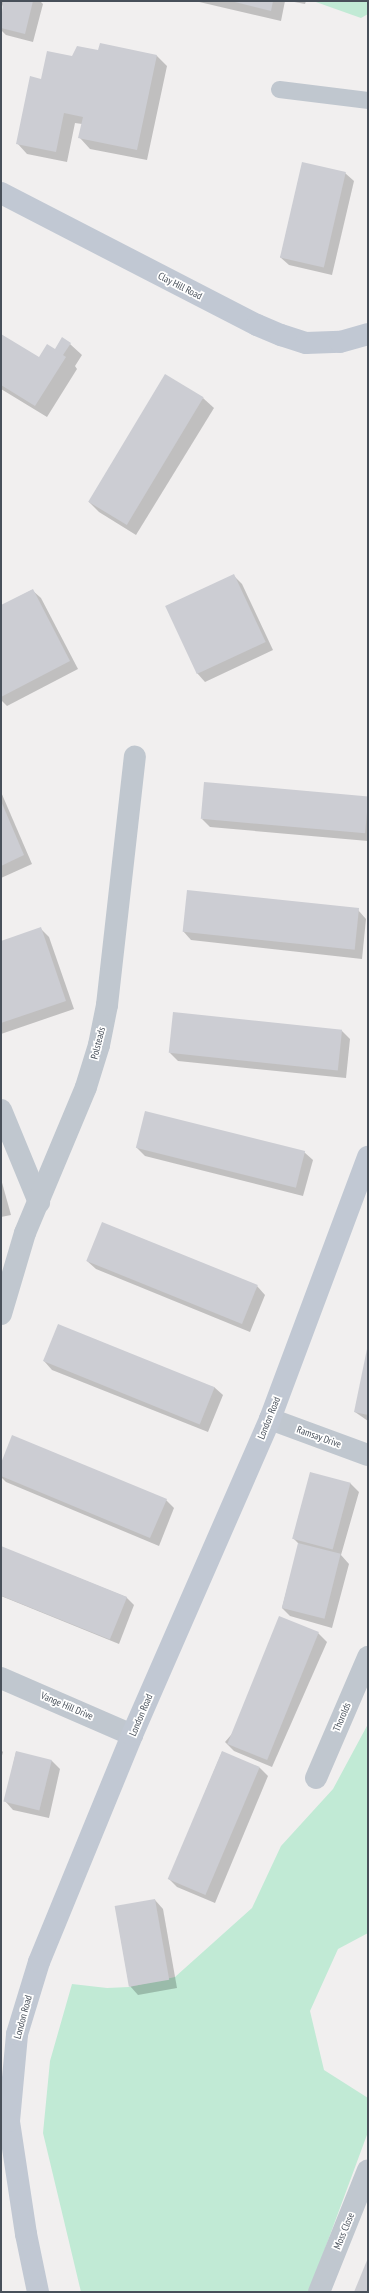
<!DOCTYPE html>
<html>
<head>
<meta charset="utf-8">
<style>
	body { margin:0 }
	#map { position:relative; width:369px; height:2293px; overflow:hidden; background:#f1efef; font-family:"PT Sans Narrow",sans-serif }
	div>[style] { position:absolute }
	.green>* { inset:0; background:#c1ead5 }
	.shadow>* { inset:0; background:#0003 }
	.building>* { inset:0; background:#cccdd3; transform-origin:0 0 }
	.service>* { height:17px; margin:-8.5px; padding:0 8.5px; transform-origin:8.5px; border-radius:8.5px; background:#c0c7cf }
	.minor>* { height:22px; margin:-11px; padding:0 11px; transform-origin:11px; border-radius:11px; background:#c0c7cf }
	.secondary>* { height:22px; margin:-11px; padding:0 11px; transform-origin:11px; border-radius:11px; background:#c1c8d3 }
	span { translate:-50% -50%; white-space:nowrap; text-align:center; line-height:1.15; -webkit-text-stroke:3.5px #fff; paint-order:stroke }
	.street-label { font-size:10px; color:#48505a }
	.frame { position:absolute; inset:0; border:2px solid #48505a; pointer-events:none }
</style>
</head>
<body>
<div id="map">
	<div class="green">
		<i style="clip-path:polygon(313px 1px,368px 1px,368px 14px,361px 18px)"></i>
		<i style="clip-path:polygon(368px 1724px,368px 1933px,338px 1949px,310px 2011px,324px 2070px,368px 2098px,368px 2132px,309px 2292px,81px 2292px,43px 2133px,50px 2061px,72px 1984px,107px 1988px,129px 1987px,175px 1977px,252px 1908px,281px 1846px,333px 1789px)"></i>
	</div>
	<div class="shadow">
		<i style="clip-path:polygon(1px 1px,40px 1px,43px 4px,33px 42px,6px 35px,1px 30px,3px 7px)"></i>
		<i style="clip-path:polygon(195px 1px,285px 1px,281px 21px)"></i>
		<i style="clip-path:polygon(289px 1px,306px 1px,305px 4px)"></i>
		<i style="clip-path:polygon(99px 51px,157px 56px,167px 66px,147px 160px,90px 149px,80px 138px,82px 124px,75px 123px,67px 162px,27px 154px,17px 143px,42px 80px,72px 57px)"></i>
		<i style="clip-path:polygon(345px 173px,354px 181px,332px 275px,289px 265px,280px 257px)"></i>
		<i style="clip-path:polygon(1px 335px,39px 358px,70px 344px,82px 355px,75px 366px,77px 369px,47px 417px,1px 389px)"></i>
		<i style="clip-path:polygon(203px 398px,214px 408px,136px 535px,99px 512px,89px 502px)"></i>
		<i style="clip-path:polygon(233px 575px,242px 584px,273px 650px,205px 682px,197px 673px)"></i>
		<i style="clip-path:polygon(32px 590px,41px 598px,78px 669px,7px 706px,1px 700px,1px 606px)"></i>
		<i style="clip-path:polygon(1px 792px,32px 864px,1px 878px)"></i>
		<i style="clip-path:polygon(368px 797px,368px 841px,210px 827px,202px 819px)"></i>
		<i style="clip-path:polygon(358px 910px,366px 919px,362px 959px,191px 940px,183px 931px)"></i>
		<i style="clip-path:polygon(41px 929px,49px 937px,74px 1009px,1px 1034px,1px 942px)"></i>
		<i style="clip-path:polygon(174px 1013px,342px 1031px,350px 1039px,346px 1078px,178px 1061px,170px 1053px)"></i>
		<i style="clip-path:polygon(137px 1148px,304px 1152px,313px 1160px,303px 1196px,145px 1156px)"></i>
		<i style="clip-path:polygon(1px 1179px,11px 1215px,1px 1217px)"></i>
		<i style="clip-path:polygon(87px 1261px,257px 1286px,265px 1295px,250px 1332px,96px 1269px)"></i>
		<i style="clip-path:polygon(368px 1351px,368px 1421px,355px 1412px)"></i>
		<i style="clip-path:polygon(44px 1361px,214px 1387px,223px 1395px,208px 1432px,52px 1370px)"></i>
		<i style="clip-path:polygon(1px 1466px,166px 1500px,174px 1508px,159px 1546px,6px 1482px,1px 1477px)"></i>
		<i style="clip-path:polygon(350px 1483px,359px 1492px,341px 1555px,349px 1564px,332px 1628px,290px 1616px,282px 1608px,299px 1544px,293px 1538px)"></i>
		<i style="clip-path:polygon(1px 1547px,126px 1597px,134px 1605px,119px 1644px,1px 1596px)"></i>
		<i style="clip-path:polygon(318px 1633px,327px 1642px,272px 1767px,234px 1751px,225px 1742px)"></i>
		<i style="clip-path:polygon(1px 1750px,3px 1752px,1px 1759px)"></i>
		<i style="clip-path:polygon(16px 1752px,52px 1761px,60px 1769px,49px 1818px,13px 1810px,5px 1801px)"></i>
		<i style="clip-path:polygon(222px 1752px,260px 1768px,268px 1776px,215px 1903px,177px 1887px,169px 1879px)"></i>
		<i style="clip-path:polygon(155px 1900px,163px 1909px,177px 1988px,138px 1995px,130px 1986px)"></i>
	</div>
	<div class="building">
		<i style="clip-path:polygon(3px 1px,33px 1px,25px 34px,1px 28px)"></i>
		<i style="clip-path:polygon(231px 1px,273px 1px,271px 11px)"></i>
		<i style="clip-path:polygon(100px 43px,157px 55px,137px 150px,78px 138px,83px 117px,64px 113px,56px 152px,16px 144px,30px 76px,41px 79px,47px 51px,72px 56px,77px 46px,98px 50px)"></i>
		<i style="left:302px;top:162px;width:45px;height:98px;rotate:13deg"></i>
		<i style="clip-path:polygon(1px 334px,39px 357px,47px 344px,55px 349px,62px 337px,71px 343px,63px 355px,66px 357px,35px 406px,1px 385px)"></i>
		<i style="left:165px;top:374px;width:45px;height:149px;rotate:31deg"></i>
		<i style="left:234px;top:574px;width:75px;height:76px;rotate:65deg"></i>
		<i style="clip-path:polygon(33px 589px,70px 661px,1px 697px,1px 605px)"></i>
		<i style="left:204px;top:782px;width:165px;height:37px;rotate:5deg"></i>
		<i style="clip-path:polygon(1px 801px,24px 855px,1px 866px)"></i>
		<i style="left:187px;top:890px;width:173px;height:42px;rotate:6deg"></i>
		<i style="clip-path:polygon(41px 927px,66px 1001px,1px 1023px,1px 941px)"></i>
		<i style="left:173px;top:1012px;width:170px;height:41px;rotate:6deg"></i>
		<i style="left:145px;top:1111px;width:165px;height:38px;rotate:14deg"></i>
		<i style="left:102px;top:1222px;width:168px;height:42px;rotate:22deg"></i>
		<i style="left:58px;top:1324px;width:169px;height:40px;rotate:22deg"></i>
		<i style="clip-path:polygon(367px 1349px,368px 1349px,368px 1415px,354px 1412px)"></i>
		<i style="clip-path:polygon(12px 1435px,167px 1499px,150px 1538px,1px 1476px,1px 1463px)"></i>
		<i style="left:310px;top:1472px;width:42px;height:69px;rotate:15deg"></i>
		<i style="left:298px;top:1543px;width:44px;height:67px;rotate:14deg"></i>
		<i style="left:1px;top:1546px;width:136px;height:46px;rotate:22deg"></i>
		<i style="left:279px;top:1616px;width:43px;height:138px;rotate:22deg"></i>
		<i style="left:16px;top:1751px;width:37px;height:52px;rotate:14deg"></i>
		<i style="left:222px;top:1751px;width:41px;height:139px;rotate:23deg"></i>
		<i style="left:155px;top:1899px;width:82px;height:41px;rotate:80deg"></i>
		<i style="clip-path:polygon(368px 2258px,368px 2292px,354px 2292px)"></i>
	</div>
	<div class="service">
		<i style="left:279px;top:89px;width:90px;rotate:7deg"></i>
	</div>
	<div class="minor">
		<i style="left:1px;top:1110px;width:100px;rotate:67.6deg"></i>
		<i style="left:1px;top:1314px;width:84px;rotate:-73.5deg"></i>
		<i style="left:25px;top:1233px;width:158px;rotate:-67.3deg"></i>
		<i style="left:86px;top:1087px;width:44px;rotate:-72.8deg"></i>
		<i style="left:99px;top:1045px;width:41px;rotate:-78.7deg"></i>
		<i style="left:107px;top:1005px;width:250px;rotate:-83.6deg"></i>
		<i style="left:270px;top:1419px;width:104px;rotate:20.2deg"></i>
		<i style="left:1px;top:1678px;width:143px;rotate:23.5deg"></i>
		<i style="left:316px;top:1778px;width:132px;rotate:-66.7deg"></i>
		<i style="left:319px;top:2292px;width:131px;rotate:-68.1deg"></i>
	</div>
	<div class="secondary">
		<i style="left:1px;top:193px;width:288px;rotate:27.3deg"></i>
		<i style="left:257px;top:325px;width:26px;rotate:23deg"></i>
		<i style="left:281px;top:335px;width:26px;rotate:18deg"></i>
		<i style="left:306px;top:343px;width:34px;rotate:-2deg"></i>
		<i style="left:340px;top:342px;width:29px;rotate:-16deg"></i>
		<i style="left:38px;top:2292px;width:59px;rotate:-101.7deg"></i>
		<i style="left:26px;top:2234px;width:114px;rotate:-98.6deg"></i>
		<i style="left:9px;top:2121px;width:87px;rotate:-84.7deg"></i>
		<i style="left:17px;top:2034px;width:75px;rotate:-73deg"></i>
		<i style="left:39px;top:1962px;width:245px;rotate:-67.7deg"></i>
		<i style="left:132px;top:1735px;width:345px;rotate:-66.4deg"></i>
		<i style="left:270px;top:1419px;width:280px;rotate:-69.5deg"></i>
	</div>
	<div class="street-label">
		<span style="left:180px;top:286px;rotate:27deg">Clay Hill Road</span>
		<span style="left:98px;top:1043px;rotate:-76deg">Polsteads</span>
		<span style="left:269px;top:1418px;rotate:-68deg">London Road</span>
		<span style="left:319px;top:1437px;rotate:20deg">Ramsay Drive</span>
		<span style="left:67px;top:1706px;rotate:23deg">Vange Hill Drive</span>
		<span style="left:141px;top:1715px;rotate:-67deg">London Road</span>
		<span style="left:342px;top:1717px;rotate:-67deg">Thorolds</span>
		<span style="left:23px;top:2017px;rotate:-75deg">London Road</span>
		<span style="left:344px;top:2231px;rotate:-68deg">Moss Close</span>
	</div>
	<div class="frame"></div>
</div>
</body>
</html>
